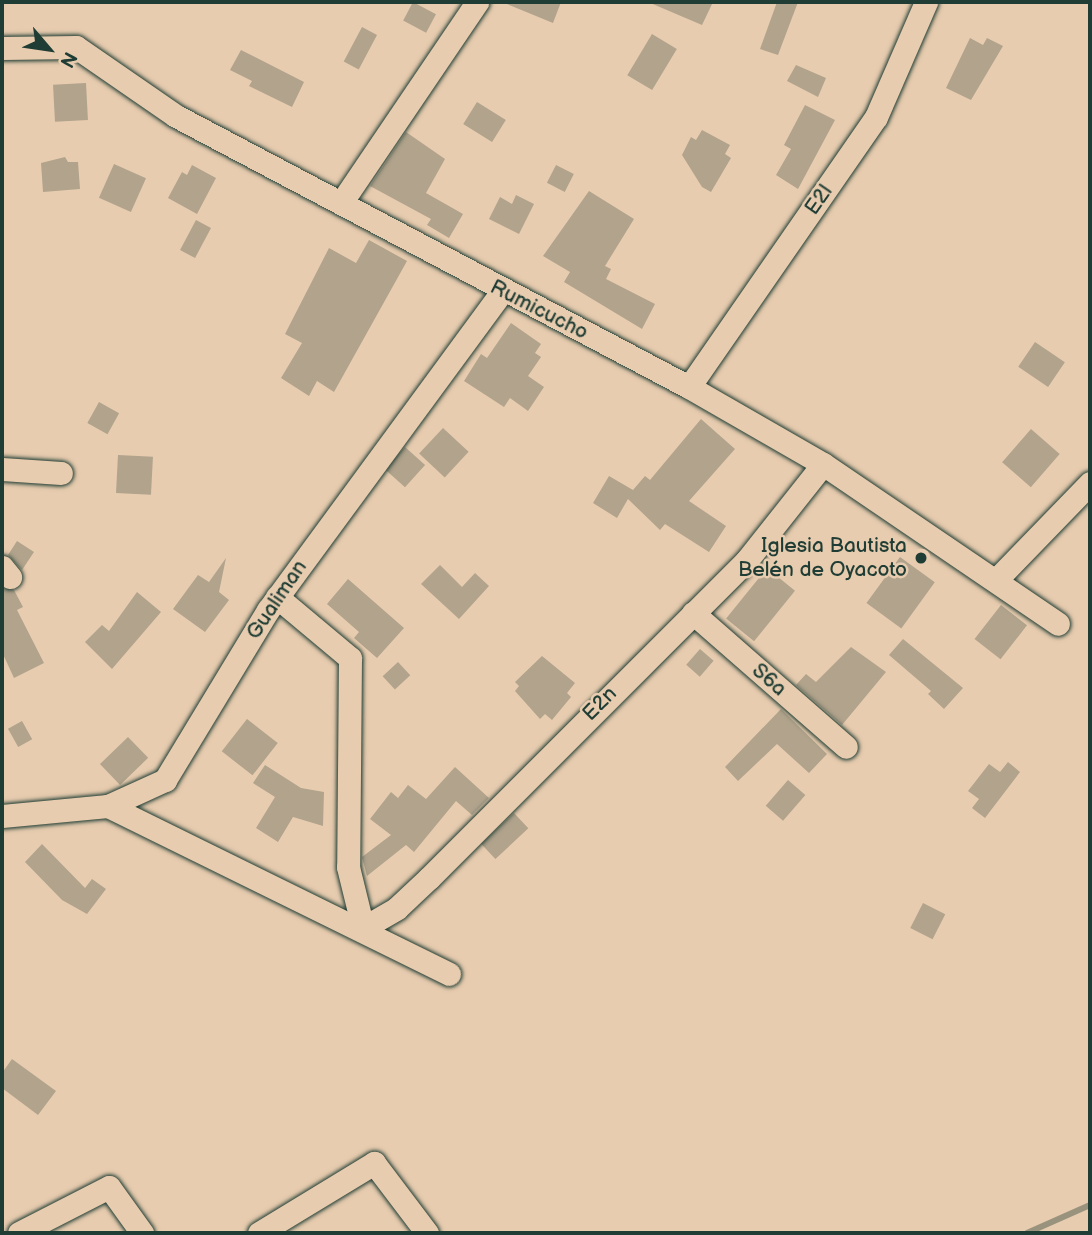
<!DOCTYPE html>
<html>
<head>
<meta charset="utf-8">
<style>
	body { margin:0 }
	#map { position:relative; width:1092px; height:1235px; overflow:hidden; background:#e8ccaf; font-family:"Balsamiq Sans",sans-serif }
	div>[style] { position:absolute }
	.stream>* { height:6px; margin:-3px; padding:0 3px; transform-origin:3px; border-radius:3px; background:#99937e }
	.building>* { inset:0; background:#b1a38c; transform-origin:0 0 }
	.roads { filter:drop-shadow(0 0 2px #1f3d34) drop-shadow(0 0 2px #1f3d34) }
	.minor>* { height:23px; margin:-11.5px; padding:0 11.5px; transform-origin:11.5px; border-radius:11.5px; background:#e8ccaf }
	.dots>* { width:19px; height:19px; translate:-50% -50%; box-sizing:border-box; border:4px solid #e8ccaf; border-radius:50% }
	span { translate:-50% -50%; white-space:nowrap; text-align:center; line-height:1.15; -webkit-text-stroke:5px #e8ccaf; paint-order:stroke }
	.street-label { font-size:21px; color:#1f3d34 }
	.poi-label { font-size:21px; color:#1f3d34 }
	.right { translate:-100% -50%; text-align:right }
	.frame { position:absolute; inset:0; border:4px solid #1f3d34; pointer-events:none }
	.north { position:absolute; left:14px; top:14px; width:70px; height:70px; -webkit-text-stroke:5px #e8ccaf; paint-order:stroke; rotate:119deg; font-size:19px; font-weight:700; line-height:28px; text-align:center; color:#1f3d34 }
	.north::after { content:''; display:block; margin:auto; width:24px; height:32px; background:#1f3d34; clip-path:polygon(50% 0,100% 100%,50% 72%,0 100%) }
</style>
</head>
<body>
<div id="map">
	<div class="stream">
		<i style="left:1027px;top:1233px;width:69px;rotate:-24deg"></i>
	</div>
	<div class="building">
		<i style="left:413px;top:2px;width:26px;height:21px;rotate:28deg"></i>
		<i style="clip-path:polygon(502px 2px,561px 2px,553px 23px)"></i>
		<i style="clip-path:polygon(648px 2px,713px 2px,702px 25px)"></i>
		<i style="clip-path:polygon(777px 2px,798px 2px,778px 55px,760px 49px)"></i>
		<i style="left:362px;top:27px;width:17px;height:39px;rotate:28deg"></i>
		<i style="left:652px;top:34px;width:29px;height:48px;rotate:31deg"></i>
		<i style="clip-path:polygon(970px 38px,983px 45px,987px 38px,1003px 46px,971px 100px,946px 88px)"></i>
		<i style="clip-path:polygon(241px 50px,304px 82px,292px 107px,249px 86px,252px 81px,230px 70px)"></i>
		<i style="clip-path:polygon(796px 65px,826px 78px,818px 97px,787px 81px)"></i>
		<i style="left:86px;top:83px;width:37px;height:33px;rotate:87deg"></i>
		<i style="left:477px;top:102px;width:34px;height:26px;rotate:32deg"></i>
		<i style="clip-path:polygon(805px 105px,835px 120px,798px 189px,776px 175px,791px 149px,784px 145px)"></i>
		<i style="clip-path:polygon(702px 130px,730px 145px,725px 154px,731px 158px,711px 192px,702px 187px,682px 155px,691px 137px,696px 140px)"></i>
		<i style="clip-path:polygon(406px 132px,445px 159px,426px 193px,463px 214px,449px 238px,427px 225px,431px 219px,370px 186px)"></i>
		<i style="clip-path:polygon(65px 157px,68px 162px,78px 162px,80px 189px,43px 192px,41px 163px)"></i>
		<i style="left:114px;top:164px;width:35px;height:37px;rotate:24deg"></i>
		<i style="clip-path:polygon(192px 165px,216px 178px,197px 214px,168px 198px,182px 172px,187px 175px)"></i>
		<i style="left:556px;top:165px;width:20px;height:20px;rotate:27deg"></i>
		<i style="clip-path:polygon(589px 191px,634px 219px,605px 266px,611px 269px,606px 279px,655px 304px,642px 329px,564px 282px,570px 272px,543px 256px)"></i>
		<i style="clip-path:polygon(516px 195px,534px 204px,519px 234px,489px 219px,500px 197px,512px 204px)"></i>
		<i style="left:196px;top:220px;width:17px;height:34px;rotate:28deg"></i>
		<i style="clip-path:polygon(369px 240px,407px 261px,334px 392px,317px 381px,309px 396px,281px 378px,302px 343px,285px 334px,329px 248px,356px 263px)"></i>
		<i style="clip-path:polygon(511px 323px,541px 344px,535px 353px,541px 357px,528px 376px,544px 387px,528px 411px,510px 398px,504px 407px,464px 381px,481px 354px,487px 358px)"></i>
		<i style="left:1035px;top:342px;width:36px;height:30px;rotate:34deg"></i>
		<i style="left:99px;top:402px;width:23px;height:24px;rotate:29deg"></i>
		<i style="clip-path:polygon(701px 419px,735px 449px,689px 501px,726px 526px,709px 552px,665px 524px,660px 530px,628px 499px,617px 518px,593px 503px,609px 476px,633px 490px,645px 476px,650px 480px)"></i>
		<i style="left:443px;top:428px;width:35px;height:35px;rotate:43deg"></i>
		<i style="left:1031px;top:429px;width:38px;height:44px;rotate:41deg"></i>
		<i style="left:405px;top:447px;width:27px;height:30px;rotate:42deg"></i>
		<i style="left:118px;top:455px;width:35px;height:38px;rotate:3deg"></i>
		<i style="clip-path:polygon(17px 541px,34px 552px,22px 570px,8px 555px)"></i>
		<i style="left:900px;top:557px;width:43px;height:57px;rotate:36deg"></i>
		<i style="clip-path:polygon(226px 558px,219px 592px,229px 600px,205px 632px,173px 609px,198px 575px,209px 582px)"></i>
		<i style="clip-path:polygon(440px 565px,462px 587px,475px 573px,489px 586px,459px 619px,421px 584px)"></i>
		<i style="left:767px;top:568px;width:36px;height:65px;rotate:39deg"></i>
		<i style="clip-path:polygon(348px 579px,404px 628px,377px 658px,354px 638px,359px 632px,327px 604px)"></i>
		<i style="clip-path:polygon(2px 588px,14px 590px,23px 607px,17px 610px,44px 663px,14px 678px,2px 652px)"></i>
		<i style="clip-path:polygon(137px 592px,161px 612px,112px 669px,85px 642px,102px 625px,109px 631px)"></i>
		<i style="left:1001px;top:605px;width:33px;height:43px;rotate:38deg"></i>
		<i style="clip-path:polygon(903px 639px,963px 688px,944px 709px,928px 694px,931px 691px,889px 655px)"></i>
		<i style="clip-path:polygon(851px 647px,886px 672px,842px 725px,796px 685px,806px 674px,816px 682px)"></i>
		<i style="left:700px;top:649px;width:18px;height:21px;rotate:41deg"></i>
		<i style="clip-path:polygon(542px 656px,575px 683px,567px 693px,571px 697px,552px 720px,545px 714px,540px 719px,515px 691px,519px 686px,515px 682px)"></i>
		<i style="left:398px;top:662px;width:18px;height:21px;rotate:47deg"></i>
		<i style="clip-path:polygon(781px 709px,827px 754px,809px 773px,777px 744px,738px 781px,725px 767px)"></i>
		<i style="left:247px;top:719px;width:39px;height:41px;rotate:38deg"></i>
		<i style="left:22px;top:721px;width:21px;height:16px;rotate:61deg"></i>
		<i style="left:128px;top:737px;width:29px;height:39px;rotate:46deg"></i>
		<i style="clip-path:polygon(1008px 762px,1020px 772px,985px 818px,972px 808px,979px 799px,968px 791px,989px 764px,1000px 772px)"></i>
		<i style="clip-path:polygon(265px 765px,301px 788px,324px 792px,323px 826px,293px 817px,278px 842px,256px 828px,275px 797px,253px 783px)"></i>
		<i style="clip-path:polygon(455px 767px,489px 798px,472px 815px,456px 801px,414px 852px,406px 845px,367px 876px,362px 857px,391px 835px,370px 819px,391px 792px,398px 798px,408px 785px,426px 799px)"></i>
		<i style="left:788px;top:780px;width:23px;height:34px;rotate:41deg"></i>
		<i style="left:514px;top:813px;width:21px;height:45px;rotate:47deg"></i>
		<i style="clip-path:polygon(42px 844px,85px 888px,92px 879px,106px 889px,87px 914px,62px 900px,25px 862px)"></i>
		<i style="left:923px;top:903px;width:25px;height:28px;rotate:27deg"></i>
		<i style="clip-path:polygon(12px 1059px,56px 1091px,38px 1115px,2px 1088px,2px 1073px)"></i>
	</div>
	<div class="roads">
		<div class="minor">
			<i style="left:2px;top:48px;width:74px;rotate:-0.8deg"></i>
			<i style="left:76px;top:47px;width:121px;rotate:34.6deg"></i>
			<i style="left:176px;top:116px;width:580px;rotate:27.85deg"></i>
			<i style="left:689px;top:387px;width:155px;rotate:29.9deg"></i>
			<i style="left:823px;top:464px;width:284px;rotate:34.2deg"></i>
			<i style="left:341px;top:203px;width:243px;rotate:-55.9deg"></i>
			<i style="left:689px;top:387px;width:328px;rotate:-55.3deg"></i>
			<i style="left:876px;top:117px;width:125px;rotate:-66.5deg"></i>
			<i style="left:2px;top:469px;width:59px;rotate:3.9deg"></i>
			<i style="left:2px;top:567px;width:13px;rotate:51deg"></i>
			<i style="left:996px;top:580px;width:135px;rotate:-45.9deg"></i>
			<i style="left:277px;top:597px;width:95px;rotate:39.9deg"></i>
			<i style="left:350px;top:658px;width:209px;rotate:90.5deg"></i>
			<i style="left:348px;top:867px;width:63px;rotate:76.2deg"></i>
			<i style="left:363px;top:928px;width:39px;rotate:-30deg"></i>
			<i style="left:397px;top:908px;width:44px;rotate:-43.2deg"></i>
			<i style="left:429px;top:878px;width:450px;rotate:-45deg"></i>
			<i style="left:747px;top:560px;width:122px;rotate:-51.6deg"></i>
			<i style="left:693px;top:613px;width:203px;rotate:41.2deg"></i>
			<i style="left:108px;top:806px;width:380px;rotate:26.2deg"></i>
			<i style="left:2px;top:816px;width:106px;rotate:-5.4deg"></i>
			<i style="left:108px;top:806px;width:63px;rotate:-24.5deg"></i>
			<i style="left:165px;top:780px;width:199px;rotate:-58.8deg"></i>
			<i style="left:268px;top:610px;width:396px;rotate:-53.7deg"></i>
			<i style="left:19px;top:1233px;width:101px;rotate:-27.1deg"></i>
			<i style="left:109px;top:1187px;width:57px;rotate:54.3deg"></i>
			<i style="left:259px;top:1233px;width:135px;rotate:-31.3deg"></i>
			<i style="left:374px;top:1163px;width:88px;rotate:52.9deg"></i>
		</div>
	</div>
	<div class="dots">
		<i style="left:921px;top:558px;background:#1f3d34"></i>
	</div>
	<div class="street-label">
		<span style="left:819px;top:200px;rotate:-55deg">E2l</span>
		<span style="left:539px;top:310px;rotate:27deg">Rumicucho</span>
		<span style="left:277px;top:600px;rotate:-56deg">Gualiman</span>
		<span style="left:769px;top:680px;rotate:41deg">S6a</span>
		<span style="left:600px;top:704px;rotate:-45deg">E2n</span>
	</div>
	<div class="poi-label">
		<span class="right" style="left:907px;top:558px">Iglesia Bautista<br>Belén de Oyacoto</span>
	</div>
	<div class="frame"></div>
	<div class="north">N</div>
</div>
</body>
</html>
